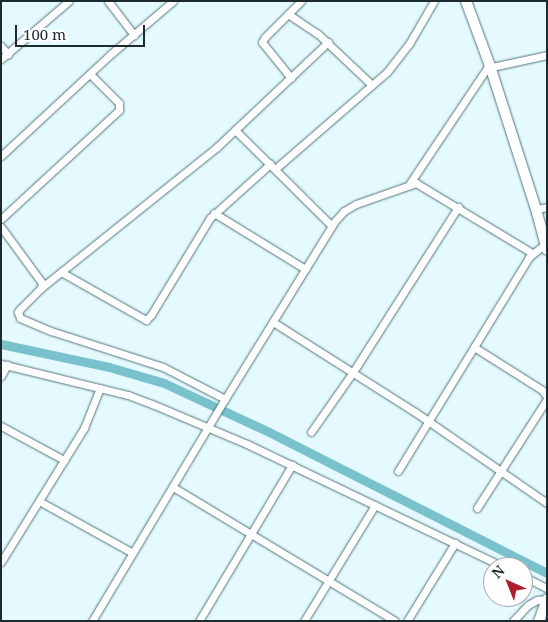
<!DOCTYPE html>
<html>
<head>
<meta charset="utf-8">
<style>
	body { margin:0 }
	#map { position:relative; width:548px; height:622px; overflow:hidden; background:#e4fafe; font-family:"Noto Serif",serif }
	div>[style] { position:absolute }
	.canal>* { height:9px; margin:-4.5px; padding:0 4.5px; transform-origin:4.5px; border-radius:4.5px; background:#7ac1ce }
	.roads { filter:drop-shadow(0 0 1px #53747b) drop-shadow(0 0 1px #53747b) }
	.street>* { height:7px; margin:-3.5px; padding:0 3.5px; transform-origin:3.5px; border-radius:3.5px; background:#fff }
	.secondary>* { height:10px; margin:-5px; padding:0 5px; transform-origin:5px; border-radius:5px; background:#fff }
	span { translate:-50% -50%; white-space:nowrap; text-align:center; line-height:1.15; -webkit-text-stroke:4.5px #fff; paint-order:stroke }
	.frame { position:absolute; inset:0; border:2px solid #1d2b2e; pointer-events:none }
	.north { position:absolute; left:483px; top:557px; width:50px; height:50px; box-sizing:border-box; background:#fff; border:1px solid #a5aaab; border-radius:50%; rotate:316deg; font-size:14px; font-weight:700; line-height:20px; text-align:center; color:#1d2b2e }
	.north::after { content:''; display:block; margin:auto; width:18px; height:22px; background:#b01d2f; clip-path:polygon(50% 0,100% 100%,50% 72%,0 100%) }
	.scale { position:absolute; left:15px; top:25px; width:130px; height:22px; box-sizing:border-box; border:2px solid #1d2b2e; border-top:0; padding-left:6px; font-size:15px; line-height:18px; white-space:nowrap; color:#1d2b2e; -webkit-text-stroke:4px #fff; paint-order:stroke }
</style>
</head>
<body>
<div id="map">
	<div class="canal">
		<i style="left:1px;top:344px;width:110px;rotate:12deg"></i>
		<i style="left:109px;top:367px;width:57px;rotate:16.2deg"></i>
		<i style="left:164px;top:383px;width:116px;rotate:25deg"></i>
		<i style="left:269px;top:432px;width:312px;rotate:26.9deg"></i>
	</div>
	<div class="roads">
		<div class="street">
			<i style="left:108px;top:1px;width:43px;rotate:52.6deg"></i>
			<i style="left:288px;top:14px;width:36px;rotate:34deg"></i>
			<i style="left:318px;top:34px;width:74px;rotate:43.4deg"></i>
			<i style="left:1px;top:46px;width:11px;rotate:49deg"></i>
			<i style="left:1px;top:59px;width:89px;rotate:-40.5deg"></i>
			<i style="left:291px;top:78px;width:46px;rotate:-128.9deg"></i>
			<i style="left:262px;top:42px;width:6px;rotate:-59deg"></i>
			<i style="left:265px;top:37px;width:51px;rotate:-45deg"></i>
			<i style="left:235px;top:130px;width:136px;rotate:44.7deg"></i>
			<i style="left:1px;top:156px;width:151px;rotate:-42.9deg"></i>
			<i style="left:112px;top:53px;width:80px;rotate:-40.4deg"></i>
			<i style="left:275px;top:169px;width:148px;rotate:-40.9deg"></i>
			<i style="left:387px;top:72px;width:36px;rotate:-52deg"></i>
			<i style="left:409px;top:44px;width:50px;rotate:-59.8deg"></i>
			<i style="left:410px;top:183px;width:138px;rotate:-56.2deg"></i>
			<i style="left:487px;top:68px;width:61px;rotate:-12.2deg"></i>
			<i style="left:536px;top:209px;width:11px;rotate:-10deg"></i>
			<i style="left:214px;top:213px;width:107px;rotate:31.6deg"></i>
			<i style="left:1px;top:219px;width:161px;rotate:-42.7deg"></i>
			<i style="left:119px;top:110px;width:7px;rotate:-90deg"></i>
			<i style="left:119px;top:103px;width:41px;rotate:-135deg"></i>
			<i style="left:1px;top:227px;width:69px;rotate:53.8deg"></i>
			<i style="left:42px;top:283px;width:5px;rotate:101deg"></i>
			<i style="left:41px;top:288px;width:30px;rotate:135deg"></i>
			<i style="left:20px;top:309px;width:4px;rotate:124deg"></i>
			<i style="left:18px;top:312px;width:6px;rotate:72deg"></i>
			<i style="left:20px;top:318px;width:34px;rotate:23deg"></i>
			<i style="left:51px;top:331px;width:118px;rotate:17.8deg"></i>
			<i style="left:163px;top:367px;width:70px;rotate:27.3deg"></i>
			<i style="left:61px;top:272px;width:98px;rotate:29.5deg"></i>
			<i style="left:146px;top:320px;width:7px;rotate:-45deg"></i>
			<i style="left:151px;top:315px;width:114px;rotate:-58.7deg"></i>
			<i style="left:210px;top:218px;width:81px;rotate:-42deg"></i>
			<i style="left:41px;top:288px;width:226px;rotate:-38.7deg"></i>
			<i style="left:217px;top:147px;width:153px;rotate:-43.4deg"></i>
			<i style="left:273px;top:322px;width:168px;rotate:32.4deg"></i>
			<i style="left:415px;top:412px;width:160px;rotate:34.6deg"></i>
			<i style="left:474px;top:347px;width:80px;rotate:32.3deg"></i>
			<i style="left:542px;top:390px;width:9px;rotate:54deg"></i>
			<i style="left:1px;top:364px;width:131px;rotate:13.7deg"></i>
			<i style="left:128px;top:395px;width:26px;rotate:21deg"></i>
			<i style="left:152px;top:404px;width:103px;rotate:22.8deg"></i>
			<i style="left:247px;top:444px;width:285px;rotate:25.6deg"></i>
			<i style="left:1px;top:376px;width:13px;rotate:-61deg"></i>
			<i style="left:1px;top:426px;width:72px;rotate:28.4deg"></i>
			<i style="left:311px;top:432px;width:73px;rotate:-55deg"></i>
			<i style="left:353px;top:372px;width:196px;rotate:-57.5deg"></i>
			<i style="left:398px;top:471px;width:251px;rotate:-58.5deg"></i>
			<i style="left:529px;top:257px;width:21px;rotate:-39deg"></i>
			<i style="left:173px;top:487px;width:259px;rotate:31.1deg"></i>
			<i style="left:39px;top:501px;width:107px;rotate:29deg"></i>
			<i style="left:477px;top:508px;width:130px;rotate:-57.3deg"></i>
			<i style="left:1px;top:562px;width:158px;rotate:-58.2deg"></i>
			<i style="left:84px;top:428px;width:43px;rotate:-68.2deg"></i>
			<i style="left:523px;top:576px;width:27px;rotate:27deg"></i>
			<i style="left:92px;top:621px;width:259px;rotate:-59.1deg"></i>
			<i style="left:225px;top:399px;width:209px;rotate:-58.3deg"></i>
			<i style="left:335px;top:221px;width:13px;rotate:-48deg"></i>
			<i style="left:344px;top:211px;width:14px;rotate:-30deg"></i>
			<i style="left:356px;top:204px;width:64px;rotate:-19.3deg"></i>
			<i style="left:416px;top:183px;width:135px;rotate:31.1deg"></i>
			<i style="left:199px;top:621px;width:182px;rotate:-59.2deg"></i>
			<i style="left:304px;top:621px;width:136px;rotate:-58.5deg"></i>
			<i style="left:407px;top:621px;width:92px;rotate:-58.4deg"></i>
			<i style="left:513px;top:621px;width:22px;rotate:-47deg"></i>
			<i style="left:528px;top:605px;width:10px;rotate:-29deg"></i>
			<i style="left:537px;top:600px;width:10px;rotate:-6deg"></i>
		</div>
		<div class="secondary">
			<i style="left:466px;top:1px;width:69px;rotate:69.7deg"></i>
			<i style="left:490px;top:66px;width:150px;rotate:72.2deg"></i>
			<i style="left:536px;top:209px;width:42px;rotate:75deg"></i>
			<i style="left:539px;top:621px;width:23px;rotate:-70deg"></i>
		</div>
	</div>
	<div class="frame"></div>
	<div class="north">N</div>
	<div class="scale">100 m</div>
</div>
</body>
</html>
